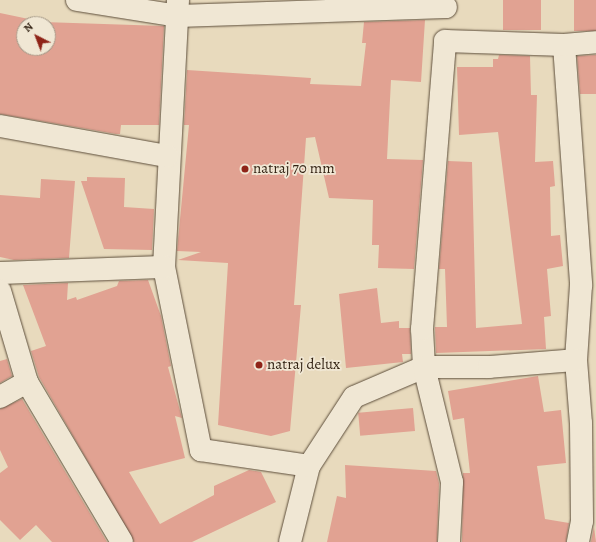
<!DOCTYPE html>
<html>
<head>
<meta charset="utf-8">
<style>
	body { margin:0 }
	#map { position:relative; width:596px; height:542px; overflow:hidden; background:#e8dabd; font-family:Alegreya,serif }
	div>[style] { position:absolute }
	.building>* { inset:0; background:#e1a292; transform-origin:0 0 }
	.roads { filter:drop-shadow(0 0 1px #5d4e3b) drop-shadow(0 0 1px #5d4e3b) }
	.minor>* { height:22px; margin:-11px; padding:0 11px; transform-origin:11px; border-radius:11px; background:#f0e7d4 }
	.dots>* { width:11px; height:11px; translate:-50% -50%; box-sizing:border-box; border:2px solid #f0e7d4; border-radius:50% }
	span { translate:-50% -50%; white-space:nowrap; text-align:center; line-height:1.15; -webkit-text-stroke:3.5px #f0e7d4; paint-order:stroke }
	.poi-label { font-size:15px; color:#2f1f10 }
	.left { translate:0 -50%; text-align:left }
	.north { position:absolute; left:16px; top:16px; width:40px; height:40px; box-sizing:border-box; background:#f0e7d4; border:1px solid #a39786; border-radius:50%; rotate:318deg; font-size:11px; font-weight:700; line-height:16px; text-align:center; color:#2f1f10 }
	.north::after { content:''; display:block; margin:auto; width:14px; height:18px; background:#8f2418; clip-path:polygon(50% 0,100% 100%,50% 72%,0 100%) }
</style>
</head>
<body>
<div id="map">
	<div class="building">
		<i style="left:503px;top:0;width:38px;height:30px"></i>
		<i style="left:574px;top:0;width:22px;height:31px"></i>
		<i style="clip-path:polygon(evenodd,0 13px,43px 22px,164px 26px,159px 125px,121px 125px,120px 134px,116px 134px,0 114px,0 13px,24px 24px,48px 24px,48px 48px,24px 48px,24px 24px)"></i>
		<i style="clip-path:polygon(425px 20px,421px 82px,391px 80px,387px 159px,423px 160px,414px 269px,378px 268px,379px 245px,372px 245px,373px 200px,329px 198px,315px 137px,306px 138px,294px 305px,301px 305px,290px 431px,271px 436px,218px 425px,228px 263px,178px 260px,201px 252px,177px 251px,189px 125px,184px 125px,187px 70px,311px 78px,310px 84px,361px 86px,366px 43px,362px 43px,364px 22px)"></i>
		<i style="clip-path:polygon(499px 55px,530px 56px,531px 95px,537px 95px,535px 162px,553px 161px,555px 186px,550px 187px,551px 236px,560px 235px,563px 266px,547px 269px,551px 316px,544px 317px,546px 349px,436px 353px,435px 327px,447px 327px,445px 269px,439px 269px,448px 161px,472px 162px,476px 328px,522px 324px,498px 132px,459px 135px,457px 67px,493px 67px,493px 59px,498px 59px)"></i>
		<i style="clip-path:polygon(596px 55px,596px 94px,580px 94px,577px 56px)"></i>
		<i style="clip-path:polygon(87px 177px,125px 178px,124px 207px,154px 209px,152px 250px,104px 249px,81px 181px,87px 181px)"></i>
		<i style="clip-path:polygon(41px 179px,75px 181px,69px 258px,14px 260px,0 257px,0 195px,40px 198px)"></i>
		<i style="clip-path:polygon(148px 280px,161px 316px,171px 366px,168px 367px,182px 418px,175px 416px,185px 458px,129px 472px,160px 524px,214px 495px,214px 486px,249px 470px,261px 472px,276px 502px,192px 542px,134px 542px,39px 377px,31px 351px,46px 346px,23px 285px,68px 283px,67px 300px,76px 297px,77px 300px,117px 286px,119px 281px)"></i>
		<i style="clip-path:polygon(377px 288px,381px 323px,399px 321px,399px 328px,410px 328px,411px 354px,402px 354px,403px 362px,346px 368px,339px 294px)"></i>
		<i style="clip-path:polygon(7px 359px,12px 376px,0 383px,0 361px)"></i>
		<i style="clip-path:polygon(538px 376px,544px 412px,561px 410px,566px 463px,537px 466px,545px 519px,569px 523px,566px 542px,462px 542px,463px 473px,470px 473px,464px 418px,453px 420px,448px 391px)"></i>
		<i style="clip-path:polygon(22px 399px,107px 542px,52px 542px,36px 525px,20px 540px,0 520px,0 473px,8px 467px,0 450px,0 409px)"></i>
		<i style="left:413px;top:408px;width:23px;height:55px;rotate:85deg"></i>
		<i style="clip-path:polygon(345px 465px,436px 471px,439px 483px,437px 542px,327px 542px,337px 496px,346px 498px)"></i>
		<i style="clip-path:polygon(594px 527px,596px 542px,591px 542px)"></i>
	</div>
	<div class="roads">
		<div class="minor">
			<i style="left:77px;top:0;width:102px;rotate:9deg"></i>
			<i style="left:178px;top:16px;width:268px;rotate:-1.9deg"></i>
			<i style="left:178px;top:0;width:267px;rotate:93deg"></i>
			<i style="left:164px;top:267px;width:187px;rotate:78.6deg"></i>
			<i style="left:201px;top:450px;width:109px;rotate:8.4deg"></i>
			<i style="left:564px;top:45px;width:241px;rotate:85.9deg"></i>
			<i style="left:581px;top:285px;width:75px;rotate:93.8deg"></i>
			<i style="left:576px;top:360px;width:63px;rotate:85.5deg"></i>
			<i style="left:581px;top:423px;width:98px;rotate:89.4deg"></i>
			<i style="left:582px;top:521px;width:21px;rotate:101deg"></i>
			<i style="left:0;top:126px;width:170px;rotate:10.2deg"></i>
			<i style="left:0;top:273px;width:164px;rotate:-2.1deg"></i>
			<i style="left:0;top:291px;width:95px;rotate:73.5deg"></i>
			<i style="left:27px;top:382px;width:186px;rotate:59.3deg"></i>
			<i style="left:0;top:397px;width:31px;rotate:-29deg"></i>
			<i style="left:290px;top:542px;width:78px;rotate:-76deg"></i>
			<i style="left:309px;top:466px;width:82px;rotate:-56.9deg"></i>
			<i style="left:354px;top:397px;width:76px;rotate:-23.2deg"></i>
			<i style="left:424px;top:367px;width:38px;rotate:-93deg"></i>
			<i style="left:422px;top:329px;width:289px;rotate:-85.4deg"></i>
			<i style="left:445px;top:41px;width:119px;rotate:1.9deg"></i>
			<i style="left:564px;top:45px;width:32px;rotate:-5deg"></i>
			<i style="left:449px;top:542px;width:60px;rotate:-87.1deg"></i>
			<i style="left:452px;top:482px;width:118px;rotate:-103.7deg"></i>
			<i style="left:424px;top:367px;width:65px"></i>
			<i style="left:489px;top:367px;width:87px;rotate:-4.6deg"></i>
		</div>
	</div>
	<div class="dots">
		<i style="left:245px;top:169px;background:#8f2418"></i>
		<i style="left:259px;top:365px;background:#8f2418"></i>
	</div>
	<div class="poi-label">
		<span class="left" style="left:253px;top:169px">natraj 70 mm</span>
		<span class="left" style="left:267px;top:365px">natraj delux</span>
	</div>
	<div class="north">N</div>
</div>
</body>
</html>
